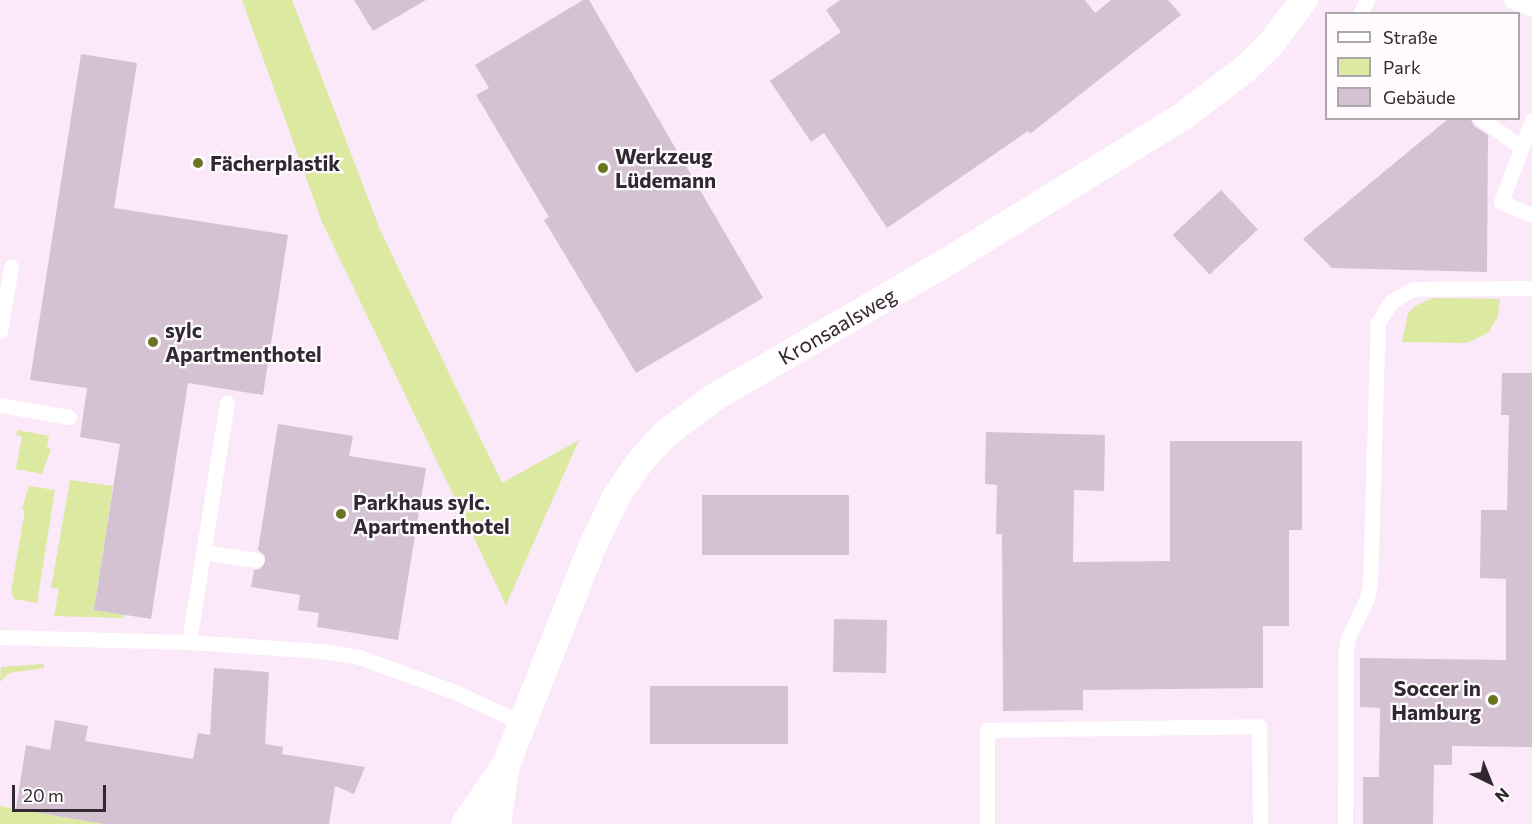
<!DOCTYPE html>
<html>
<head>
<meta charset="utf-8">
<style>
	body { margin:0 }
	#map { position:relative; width:1532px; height:824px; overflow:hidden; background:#fbe8f9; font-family:Commissioner,sans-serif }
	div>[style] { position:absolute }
	.green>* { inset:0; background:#dceaa1 }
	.building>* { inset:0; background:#d4c2d3; transform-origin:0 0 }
	.lane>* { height:15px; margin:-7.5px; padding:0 7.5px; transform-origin:7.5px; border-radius:7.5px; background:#fff }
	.street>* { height:28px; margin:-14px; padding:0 14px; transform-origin:14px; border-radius:14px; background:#fff }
	.dots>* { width:16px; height:16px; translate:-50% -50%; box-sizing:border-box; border:3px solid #fffbfe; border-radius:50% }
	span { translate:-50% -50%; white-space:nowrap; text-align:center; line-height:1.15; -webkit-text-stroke:4.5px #fffbfe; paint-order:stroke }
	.poi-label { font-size:21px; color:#30292f; font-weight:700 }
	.left { translate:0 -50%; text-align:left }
	.right { translate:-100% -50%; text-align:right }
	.street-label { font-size:21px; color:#30292f }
	.legend { position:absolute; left:1325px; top:12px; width:195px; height:108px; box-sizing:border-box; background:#fffbfe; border:2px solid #aca7ab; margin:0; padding:8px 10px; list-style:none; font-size:18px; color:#30292f }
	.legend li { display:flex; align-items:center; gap:12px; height:30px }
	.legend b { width:30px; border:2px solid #aca7ab }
	.north { position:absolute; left:1460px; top:752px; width:60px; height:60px; -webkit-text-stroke:4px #fffbfe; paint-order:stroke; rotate:137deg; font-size:16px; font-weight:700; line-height:24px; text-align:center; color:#30292f }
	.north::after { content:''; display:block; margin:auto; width:21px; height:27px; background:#30292f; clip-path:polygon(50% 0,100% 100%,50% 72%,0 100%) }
	.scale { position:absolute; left:12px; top:785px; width:94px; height:27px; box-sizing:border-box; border:3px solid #30292f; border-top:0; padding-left:8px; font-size:18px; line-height:21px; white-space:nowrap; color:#30292f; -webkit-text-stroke:4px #fffbfe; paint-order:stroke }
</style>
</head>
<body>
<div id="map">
	<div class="green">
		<i style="clip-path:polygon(242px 0,292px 0,381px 232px,502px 483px,579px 440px,506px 605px,322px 222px)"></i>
		<i style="clip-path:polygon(1433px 298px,1500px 299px,1498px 316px,1489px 332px,1467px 343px,1402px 342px,1408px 314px,1415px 306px)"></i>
		<i style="clip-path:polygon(18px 430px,49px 436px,47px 448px,51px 449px,42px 474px,16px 469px,22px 436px,16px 435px)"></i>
		<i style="clip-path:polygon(70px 480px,113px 486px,94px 610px,123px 614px,123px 618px,54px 616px,59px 589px,51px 588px)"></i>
		<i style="clip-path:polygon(29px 486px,55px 490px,37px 603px,14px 599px,11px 591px,25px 510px,22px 509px)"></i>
		<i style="clip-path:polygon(44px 664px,44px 668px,9px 673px,0 682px,1px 667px)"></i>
		<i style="clip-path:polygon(0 806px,16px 809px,104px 824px,0 824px)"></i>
	</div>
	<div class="building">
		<i style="clip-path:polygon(354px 0,426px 0,373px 31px)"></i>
		<i style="clip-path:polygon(583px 0,589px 0,763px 298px,636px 373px,544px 220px,549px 217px,476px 95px,489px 88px,475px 65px)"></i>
		<i style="clip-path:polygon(840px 0,1085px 0,1095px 13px,1111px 0,1168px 0,1181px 15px,1030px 134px,1028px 131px,887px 228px,824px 133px,811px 142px,770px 81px,841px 32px,826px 10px)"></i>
		<i style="clip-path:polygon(81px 54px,137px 63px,114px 208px,288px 235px,263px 395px,188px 383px,151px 619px,94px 610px,120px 444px,80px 437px,87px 388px,30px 380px)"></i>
		<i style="clip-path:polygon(1449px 118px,1470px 118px,1474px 126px,1488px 135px,1487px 272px,1332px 268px,1303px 239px)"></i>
		<i style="left:1221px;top:190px;width:54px;height:66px;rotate:47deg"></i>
		<i style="clip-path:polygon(1502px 373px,1532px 373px,1532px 747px,1452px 746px,1452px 765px,1434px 765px,1433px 824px,1363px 824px,1363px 777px,1379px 777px,1380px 708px,1360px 707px,1360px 658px,1506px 660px,1506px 579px,1480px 578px,1481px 510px,1507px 510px,1509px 415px,1501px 415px)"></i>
		<i style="clip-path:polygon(278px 424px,353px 436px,349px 456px,426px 468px,398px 640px,317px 627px,319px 613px,298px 610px,300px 595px,251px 587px,254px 570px,260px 569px,265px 562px,265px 556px,258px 550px)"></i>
		<i style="clip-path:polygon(986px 432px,1105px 435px,1104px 491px,1074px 490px,1073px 562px,1170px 561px,1170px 441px,1302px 441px,1302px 530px,1289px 530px,1289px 626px,1263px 626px,1263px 688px,1083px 690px,1083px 710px,1003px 711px,1002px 534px,996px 534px,997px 485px,985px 484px)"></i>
		<i style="left:702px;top:495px;width:147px;height:60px"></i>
		<i style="left:834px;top:619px;width:53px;height:53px;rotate:1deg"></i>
		<i style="clip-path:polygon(214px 668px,269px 672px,265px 744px,283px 747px,282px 754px,365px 767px,354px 794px,335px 786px,329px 824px,104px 824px,16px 809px,26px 745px,50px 750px,55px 720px,88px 726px,85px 741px,193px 759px,198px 733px,210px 735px)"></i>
		<i style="left:650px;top:686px;width:138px;height:58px"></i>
	</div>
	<div class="lane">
		<i style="left:1511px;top:0;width:23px;rotate:23deg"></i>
		<i style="left:1360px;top:14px;width:16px;rotate:-63deg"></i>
		<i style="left:1480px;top:118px;width:50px;rotate:35.3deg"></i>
		<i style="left:1532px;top:120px;width:88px;rotate:110.7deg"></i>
		<i style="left:1501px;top:202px;width:34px;rotate:23deg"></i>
		<i style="left:0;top:331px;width:65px;rotate:-80.2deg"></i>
		<i style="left:0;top:405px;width:70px;rotate:9.9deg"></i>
		<i style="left:203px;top:552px;width:54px;rotate:8.6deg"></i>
		<i style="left:0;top:637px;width:189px;rotate:1.5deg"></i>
		<i style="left:189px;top:642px;width:132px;rotate:3.9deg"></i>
		<i style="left:321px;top:651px;width:38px;rotate:9deg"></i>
		<i style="left:359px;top:657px;width:102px;rotate:20deg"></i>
		<i style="left:455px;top:692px;width:74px;rotate:24.8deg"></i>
		<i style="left:189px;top:642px;width:242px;rotate:-81deg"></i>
		<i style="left:987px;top:824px;width:94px;rotate:-90deg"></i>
		<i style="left:987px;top:730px;width:272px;rotate:-0.8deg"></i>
		<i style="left:1259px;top:726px;width:98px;rotate:89.4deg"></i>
		<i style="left:1345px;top:824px;width:175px;rotate:-89.7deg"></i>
		<i style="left:1346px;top:649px;width:11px;rotate:-80deg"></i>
		<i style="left:1348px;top:638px;width:44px;rotate:-64.6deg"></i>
		<i style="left:1367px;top:598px;width:13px;rotate:-77deg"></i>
		<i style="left:1370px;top:585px;width:263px;rotate:-88.3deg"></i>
		<i style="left:1378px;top:322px;width:24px;rotate:-57deg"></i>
		<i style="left:1391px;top:302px;width:26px;rotate:-31deg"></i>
		<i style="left:1413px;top:289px;width:119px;rotate:-0.5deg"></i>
	</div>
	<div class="street">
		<i style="left:465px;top:824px;width:67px;rotate:-55.4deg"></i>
		<i style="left:497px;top:824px;width:60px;rotate:-81.3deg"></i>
		<i style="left:506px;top:765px;width:234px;rotate:-68.5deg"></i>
		<i style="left:592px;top:547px;width:58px;rotate:-64.3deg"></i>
		<i style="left:617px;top:495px;width:44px;rotate:-55.2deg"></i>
		<i style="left:642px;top:459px;width:34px;rotate:-47deg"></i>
		<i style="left:665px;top:434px;width:62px;rotate:-36.5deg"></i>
		<i style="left:715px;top:397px;width:257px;rotate:-30.2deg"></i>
		<i style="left:937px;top:268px;width:293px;rotate:-31.7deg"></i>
		<i style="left:1186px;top:114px;width:74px;rotate:-37.3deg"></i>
		<i style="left:1245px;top:69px;width:35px;rotate:-44deg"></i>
		<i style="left:1270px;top:45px;width:56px;rotate:-52.9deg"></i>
	</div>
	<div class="dots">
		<i style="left:198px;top:163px;background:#697521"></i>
		<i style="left:603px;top:168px;background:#697521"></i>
		<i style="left:153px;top:342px;background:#697521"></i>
		<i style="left:341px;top:514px;background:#697521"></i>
		<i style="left:1493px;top:700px;background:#697521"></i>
	</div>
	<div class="poi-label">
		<span class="left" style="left:615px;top:168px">Werkzeug<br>Lüdemann</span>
		<span class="left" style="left:210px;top:163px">Fächerplastik</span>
		<span class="left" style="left:165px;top:342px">sylc<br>Apartmenthotel</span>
		<span class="left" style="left:353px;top:514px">Parkhaus sylc.<br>Apartmenthotel</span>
		<span class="right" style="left:1481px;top:700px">Soccer in<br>Hamburg</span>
	</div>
	<div class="street-label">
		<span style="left:837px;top:326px;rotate:-30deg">Kronsaalsweg</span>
	</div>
	<ul class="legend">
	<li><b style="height:8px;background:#fff"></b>Straße</li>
	<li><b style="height:16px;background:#dceaa1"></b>Park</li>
	<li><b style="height:16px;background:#d4c2d3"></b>Gebäude</li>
	</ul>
	<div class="north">N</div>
	<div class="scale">20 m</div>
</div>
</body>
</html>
